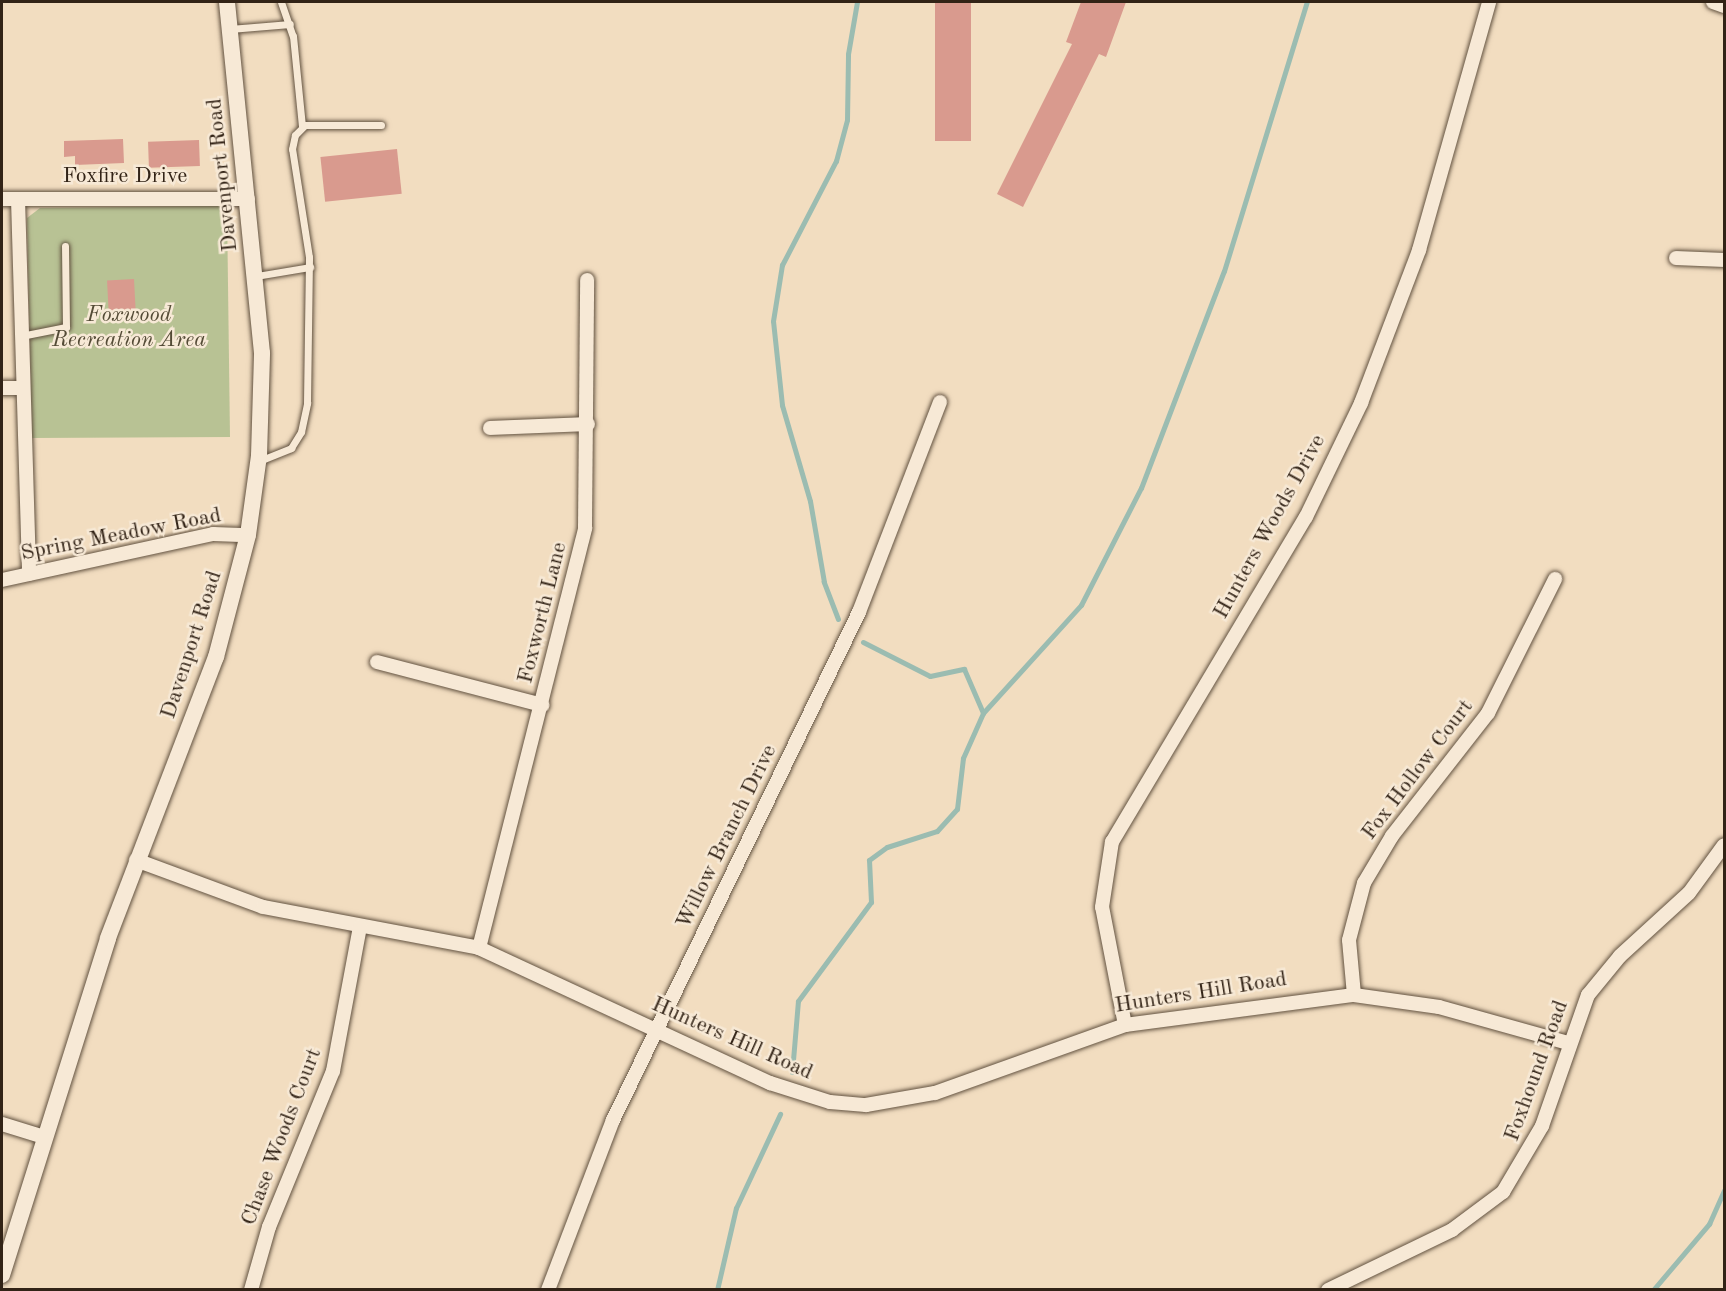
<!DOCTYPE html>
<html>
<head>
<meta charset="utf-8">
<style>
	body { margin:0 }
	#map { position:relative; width:1726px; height:1291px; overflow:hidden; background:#f2ddc0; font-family:"Old Standard TT",serif }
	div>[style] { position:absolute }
	.green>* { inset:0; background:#b8c294 }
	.stream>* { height:5px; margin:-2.5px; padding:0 2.5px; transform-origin:2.5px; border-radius:2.5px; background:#9bbcb1 }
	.building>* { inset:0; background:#d99a8e; transform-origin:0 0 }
	.roads { filter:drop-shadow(0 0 2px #625240) drop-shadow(0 0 2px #625240) }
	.service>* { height:7px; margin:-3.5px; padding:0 3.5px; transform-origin:3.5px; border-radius:3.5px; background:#f7e9d6 }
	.minor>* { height:14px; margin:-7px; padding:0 7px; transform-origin:7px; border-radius:7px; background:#f7e9d6 }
	.tertiary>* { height:16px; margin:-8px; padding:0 8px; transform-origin:8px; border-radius:8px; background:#f7e9d6 }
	span { translate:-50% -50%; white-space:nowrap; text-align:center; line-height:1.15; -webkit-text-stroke:5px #f7e9d6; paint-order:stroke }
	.street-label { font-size:22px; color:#322316 }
	.park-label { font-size:22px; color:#544b36; font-style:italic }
	.frame { position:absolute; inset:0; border:3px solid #322316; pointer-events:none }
</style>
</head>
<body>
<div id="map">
	<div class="green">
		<i style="clip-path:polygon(220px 206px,227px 208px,230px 437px,32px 438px,27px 218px,40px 208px)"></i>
	</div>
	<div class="stream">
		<i style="left:838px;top:619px;width:40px;rotate:-111deg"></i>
		<i style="left:824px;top:582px;width:82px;rotate:-99.8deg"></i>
		<i style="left:810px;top:501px;width:100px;rotate:-106.3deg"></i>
		<i style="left:782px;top:405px;width:84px;rotate:-96.1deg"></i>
		<i style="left:773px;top:321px;width:57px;rotate:-80.9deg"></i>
		<i style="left:782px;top:265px;width:117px;rotate:-62.6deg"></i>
		<i style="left:836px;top:161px;width:42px;rotate:-75deg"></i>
		<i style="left:847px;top:120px;width:66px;rotate:-89.1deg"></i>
		<i style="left:848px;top:54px;width:53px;rotate:-80.2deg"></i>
		<i style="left:863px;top:642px;width:75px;rotate:26.9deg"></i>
		<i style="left:930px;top:676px;width:35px;rotate:-12deg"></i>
		<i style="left:964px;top:669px;width:48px;rotate:66.6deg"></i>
		<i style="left:792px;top:1072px;width:71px;rotate:-85.2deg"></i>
		<i style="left:798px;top:1001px;width:123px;rotate:-53.6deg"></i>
		<i style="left:871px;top:902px;width:42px;rotate:-92.7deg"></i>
		<i style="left:869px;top:860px;width:22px;rotate:-36deg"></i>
		<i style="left:887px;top:847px;width:52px;rotate:-17.7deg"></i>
		<i style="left:937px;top:831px;width:30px;rotate:-48deg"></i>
		<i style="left:957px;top:809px;width:51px;rotate:-83.3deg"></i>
		<i style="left:963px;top:758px;width:49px;rotate:-66deg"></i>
		<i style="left:983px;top:713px;width:146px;rotate:-47.8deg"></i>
		<i style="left:1081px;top:605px;width:131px;rotate:-62.9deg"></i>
		<i style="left:1141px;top:488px;width:232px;rotate:-69.1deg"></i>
		<i style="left:1224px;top:271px;width:282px;rotate:-72.9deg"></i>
		<i style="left:717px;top:1290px;width:84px;rotate:-77deg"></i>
		<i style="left:736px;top:1208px;width:104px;rotate:-64.9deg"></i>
		<i style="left:1653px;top:1290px;width:87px;rotate:-49.7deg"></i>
		<i style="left:1709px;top:1224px;width:37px;rotate:-66deg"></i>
	</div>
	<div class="building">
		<i style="left:935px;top:2px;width:36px;height:139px"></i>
		<i style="clip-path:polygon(1081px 2px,1126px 2px,1106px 57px,1099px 54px,1023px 207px,997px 194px,1072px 44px,1066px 42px)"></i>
		<i style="clip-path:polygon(123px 139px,124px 163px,75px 165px,75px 156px,64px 157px,64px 141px)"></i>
		<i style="left:199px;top:140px;width:26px;height:51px;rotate:88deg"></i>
		<i style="left:397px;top:149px;width:45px;height:77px;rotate:84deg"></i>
		<i style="left:134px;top:279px;width:34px;height:27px;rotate:87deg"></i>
	</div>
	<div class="roads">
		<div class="service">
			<i style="left:281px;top:2px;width:36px;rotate:71deg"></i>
			<i style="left:293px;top:36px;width:90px;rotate:84.3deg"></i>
			<i style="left:230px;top:29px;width:60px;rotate:-4.8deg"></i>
			<i style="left:256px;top:276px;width:55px;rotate:-9.5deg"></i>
			<i style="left:21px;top:336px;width:46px;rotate:-11.3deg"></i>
			<i style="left:66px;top:327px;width:81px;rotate:-90.7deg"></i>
			<i style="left:259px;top:461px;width:35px;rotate:-22deg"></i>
			<i style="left:291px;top:448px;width:19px;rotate:-58deg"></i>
			<i style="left:301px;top:432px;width:30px;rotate:-78deg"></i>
			<i style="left:307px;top:403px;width:146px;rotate:-89.2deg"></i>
			<i style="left:309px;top:257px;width:109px;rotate:-98.9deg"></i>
			<i style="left:292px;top:149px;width:14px;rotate:-78deg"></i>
			<i style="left:295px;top:135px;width:14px;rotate:-45deg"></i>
			<i style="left:305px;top:125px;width:76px"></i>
		</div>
		<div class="minor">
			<i style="left:1713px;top:2px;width:12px;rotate:20deg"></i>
			<i style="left:2px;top:199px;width:246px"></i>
			<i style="left:18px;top:199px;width:375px;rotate:88.3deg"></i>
			<i style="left:1676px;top:258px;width:48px;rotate:2.4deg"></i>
			<i style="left:2px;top:388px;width:20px"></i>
			<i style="left:490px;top:428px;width:98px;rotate:-2.3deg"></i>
			<i style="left:2px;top:580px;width:216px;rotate:-12.3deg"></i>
			<i style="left:213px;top:534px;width:35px;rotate:2deg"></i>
			<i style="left:377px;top:662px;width:171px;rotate:14.6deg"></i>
			<i style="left:136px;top:860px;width:135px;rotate:20.3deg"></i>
			<i style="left:263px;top:907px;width:220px;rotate:10.7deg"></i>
			<i style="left:479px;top:948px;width:321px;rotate:24.9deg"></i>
			<i style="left:770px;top:1083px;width:63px;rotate:17.6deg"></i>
			<i style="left:830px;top:1102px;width:36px;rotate:5deg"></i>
			<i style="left:866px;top:1105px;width:70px;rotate:-9.9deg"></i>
			<i style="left:935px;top:1093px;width:202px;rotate:-19.7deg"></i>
			<i style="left:1125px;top:1025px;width:231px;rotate:-7.5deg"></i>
			<i style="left:1354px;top:995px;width:86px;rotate:8deg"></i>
			<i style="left:1439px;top:1007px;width:134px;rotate:15.6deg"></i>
			<i style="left:479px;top:948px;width:433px;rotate:-75.8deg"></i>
			<i style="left:585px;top:528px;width:248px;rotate:-89.5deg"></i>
			<i style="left:1354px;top:995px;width:55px;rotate:-95.2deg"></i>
			<i style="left:1349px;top:940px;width:59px;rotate:-75.3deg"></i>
			<i style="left:1364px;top:883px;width:55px;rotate:-59.2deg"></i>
			<i style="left:1392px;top:836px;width:156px;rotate:-52deg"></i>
			<i style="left:1488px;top:713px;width:150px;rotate:-63.4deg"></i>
			<i style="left:1125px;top:1025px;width:120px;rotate:-101deg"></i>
			<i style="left:1102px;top:907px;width:66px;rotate:-81.3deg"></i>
			<i style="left:1112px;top:842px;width:378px;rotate:-59.2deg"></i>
			<i style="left:1306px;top:517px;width:127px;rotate:-64.2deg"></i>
			<i style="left:1361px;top:403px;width:164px;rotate:-69.2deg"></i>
			<i style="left:1419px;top:250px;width:258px;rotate:-74.2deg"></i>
			<i style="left:2px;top:1124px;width:44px;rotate:17.2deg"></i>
			<i style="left:251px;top:1290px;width:66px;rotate:-74.1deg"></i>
			<i style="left:269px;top:1227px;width:169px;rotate:-67.7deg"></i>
			<i style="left:333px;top:1071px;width:147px;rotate:-79.4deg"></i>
			<i style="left:548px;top:1290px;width:182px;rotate:-69.1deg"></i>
			<i style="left:613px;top:1120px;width:564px;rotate:-64.16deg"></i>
			<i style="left:859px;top:612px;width:225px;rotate:-68.9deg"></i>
			<i style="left:1328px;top:1290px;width:138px;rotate:-25.8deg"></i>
			<i style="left:1452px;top:1230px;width:64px;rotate:-36.7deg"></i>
			<i style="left:1503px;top:1192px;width:77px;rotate:-59.4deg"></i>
			<i style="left:1542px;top:1126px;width:139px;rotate:-70.7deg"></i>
			<i style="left:1588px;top:995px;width:50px;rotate:-50.6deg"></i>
			<i style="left:1620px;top:956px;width:93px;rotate:-42.4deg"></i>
			<i style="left:1689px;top:893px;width:59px;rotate:-53.9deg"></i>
		</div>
		<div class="tertiary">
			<i style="left:2px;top:1275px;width:353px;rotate:-72.5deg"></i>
			<i style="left:108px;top:938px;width:301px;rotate:-69deg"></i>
			<i style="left:216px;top:657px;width:126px;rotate:-75.3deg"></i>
			<i style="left:248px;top:535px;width:80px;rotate:-82.1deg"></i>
			<i style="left:259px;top:456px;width:103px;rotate:-88.3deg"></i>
			<i style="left:262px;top:353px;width:353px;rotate:-95.7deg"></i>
		</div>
	</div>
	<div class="street-label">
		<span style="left:223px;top:175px;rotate:-96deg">Davenport Road</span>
		<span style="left:125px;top:177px">Foxfire Drive</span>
		<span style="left:1270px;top:527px;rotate:-61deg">Hunters Woods Drive</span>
		<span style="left:121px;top:535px;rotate:-11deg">Spring Meadow Road</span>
		<span style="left:543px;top:613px;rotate:-76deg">Foxworth Lane</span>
		<span style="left:192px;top:645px;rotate:-72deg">Davenport Road</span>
		<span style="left:1418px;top:770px;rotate:-53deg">Fox Hollow Court</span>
		<span style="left:727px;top:837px;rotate:-64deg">Willow Branch Drive</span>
		<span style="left:1201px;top:993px;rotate:-9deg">Hunters Hill Road</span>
		<span style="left:732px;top:1039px;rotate:24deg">Hunters Hill Road</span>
		<span style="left:1537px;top:1071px;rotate:-70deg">Foxhound Road</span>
		<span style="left:282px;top:1137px;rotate:-69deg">Chase Woods Court</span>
	</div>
	<div class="park-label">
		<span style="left:129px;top:328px">Foxwood<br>Recreation Area</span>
	</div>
	<div class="frame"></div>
</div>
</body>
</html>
